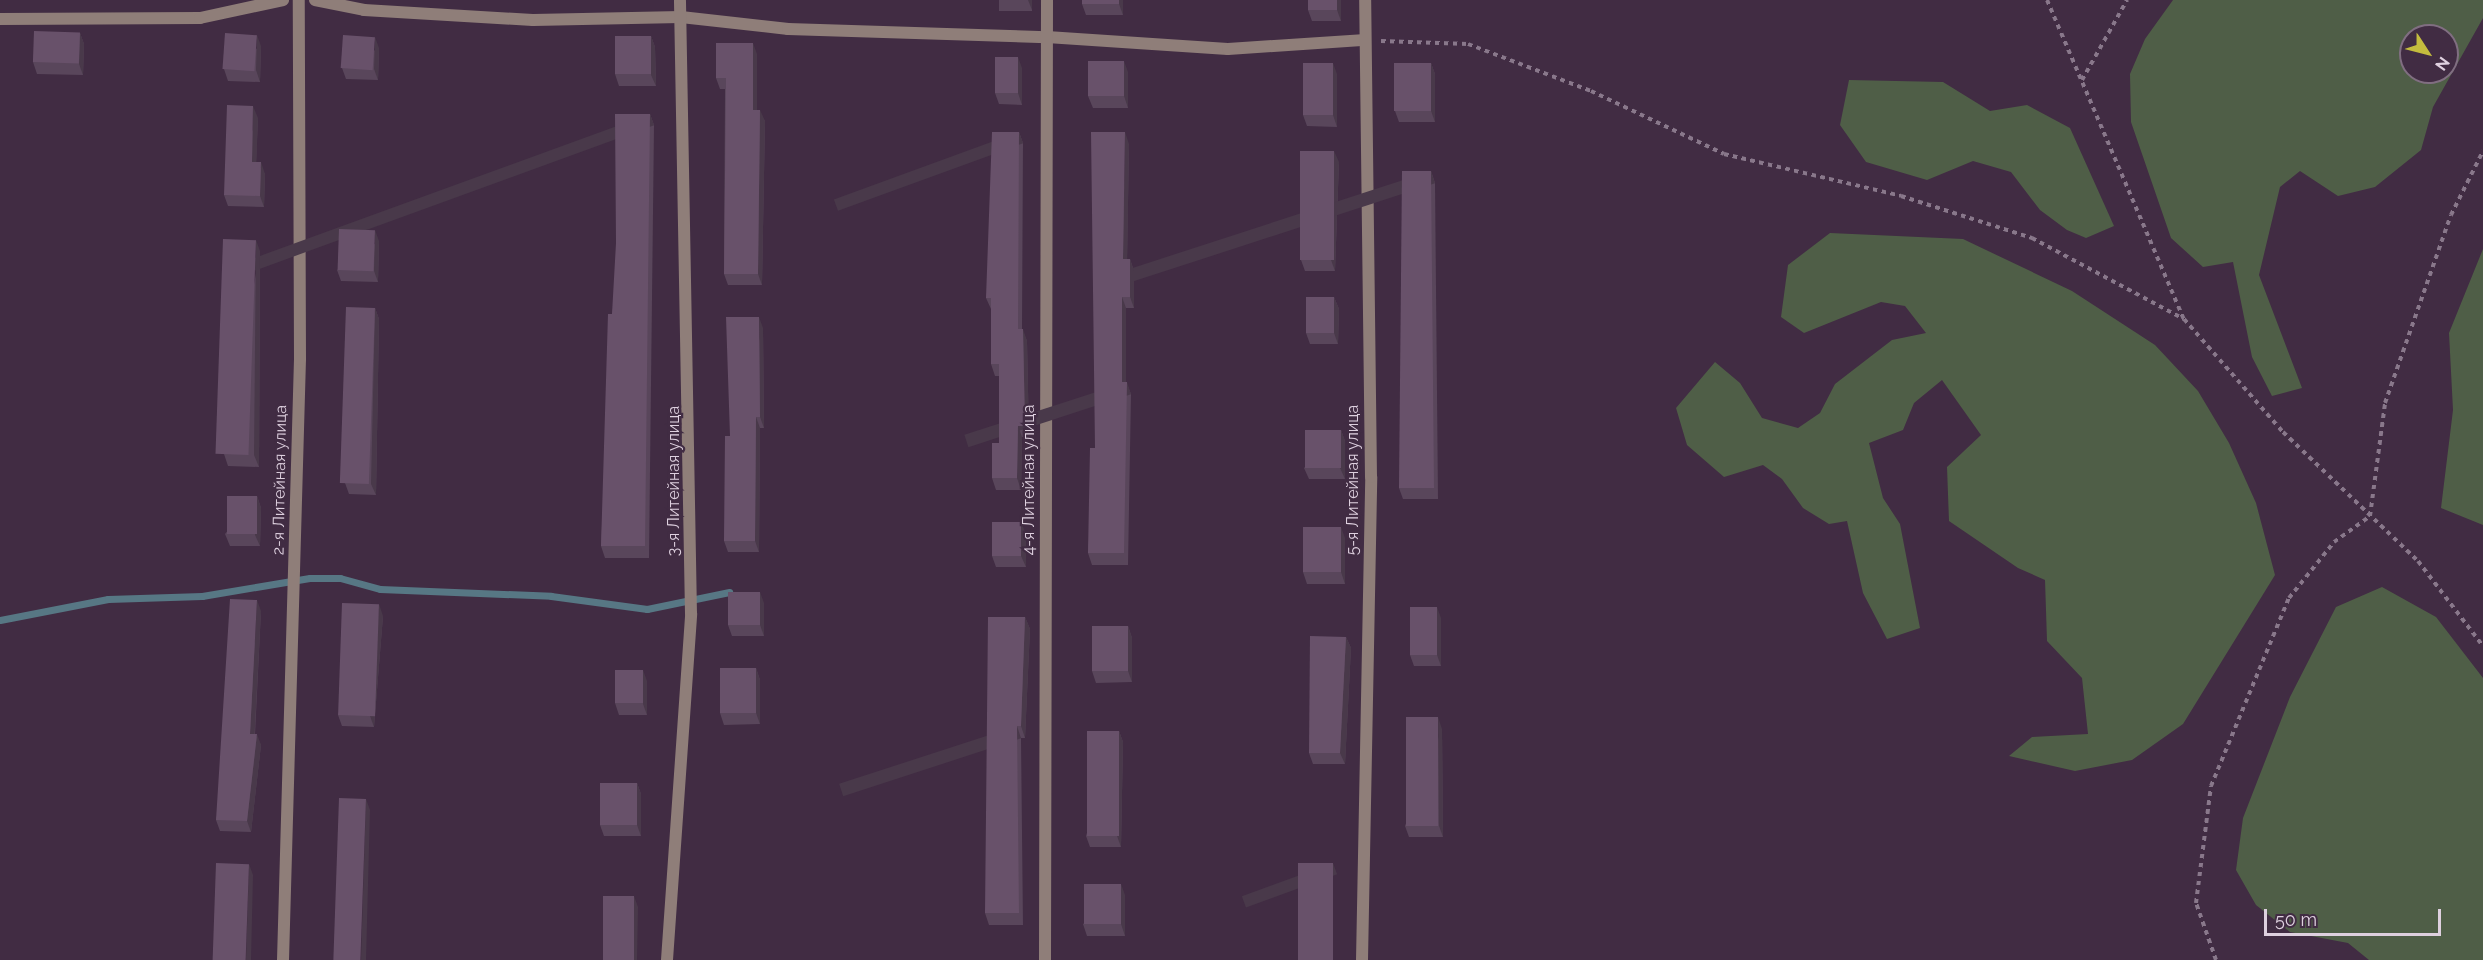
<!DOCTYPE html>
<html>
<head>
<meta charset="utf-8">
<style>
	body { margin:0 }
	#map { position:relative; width:2483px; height:960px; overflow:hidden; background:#412c43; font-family:Raleway,sans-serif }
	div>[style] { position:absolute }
	.green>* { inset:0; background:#4f5e47 }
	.stream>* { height:7px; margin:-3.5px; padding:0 3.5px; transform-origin:3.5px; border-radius:3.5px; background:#577784 }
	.path>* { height:4px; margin-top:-2px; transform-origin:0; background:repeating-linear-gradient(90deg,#89788b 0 4.5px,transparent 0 9px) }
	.minor>* { height:12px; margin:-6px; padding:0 6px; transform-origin:6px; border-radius:6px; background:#8f7e79 }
	.tertiary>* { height:12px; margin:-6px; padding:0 6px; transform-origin:6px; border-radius:6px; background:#8f7e79 }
	.wall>* { inset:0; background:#59465b; transform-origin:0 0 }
	.shaded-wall>* { inset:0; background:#49394a; transform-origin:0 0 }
	.building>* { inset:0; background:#68516a; transform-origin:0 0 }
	span { translate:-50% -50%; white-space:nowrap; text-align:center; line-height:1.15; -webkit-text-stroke:4.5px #412c43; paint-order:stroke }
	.street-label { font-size:16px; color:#ded0df }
	.north { position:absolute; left:2399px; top:24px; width:60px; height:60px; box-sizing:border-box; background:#412c43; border:2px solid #806e81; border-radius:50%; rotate:126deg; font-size:16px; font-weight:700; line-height:24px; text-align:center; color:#ded0df }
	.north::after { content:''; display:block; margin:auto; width:21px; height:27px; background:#c4bc3e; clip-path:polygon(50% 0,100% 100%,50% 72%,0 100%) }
	.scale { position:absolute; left:2264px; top:909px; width:177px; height:27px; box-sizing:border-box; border:3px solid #ded0df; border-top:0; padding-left:8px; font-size:18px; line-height:21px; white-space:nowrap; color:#ded0df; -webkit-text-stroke:4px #412c43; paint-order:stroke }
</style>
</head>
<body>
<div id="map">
	<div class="green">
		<i style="clip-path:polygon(evenodd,2173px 0,2483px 0,2483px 18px,2433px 107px,2421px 150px,2375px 187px,2338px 196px,2300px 171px,2280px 187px,2259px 275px,2302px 388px,2272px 396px,2252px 357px,2233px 262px,2203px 267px,2171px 238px,2131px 122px,2130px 74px,2145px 39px,2173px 0,2411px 36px,2447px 36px,2447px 72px,2411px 72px,2411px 36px)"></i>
		<i style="clip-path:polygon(1849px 80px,1943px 82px,1990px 111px,2027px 105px,2070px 128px,2114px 226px,2086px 238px,2067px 230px,2040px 210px,2011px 172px,1973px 161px,1927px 180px,1866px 162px,1840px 125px)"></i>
		<i style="clip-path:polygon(1830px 233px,1963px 239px,2072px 291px,2155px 345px,2198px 391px,2229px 443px,2256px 503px,2275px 575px,2183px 724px,2132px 760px,2075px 771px,2009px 756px,2032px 737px,2088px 734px,2082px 678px,2047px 641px,2045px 580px,2018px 568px,1949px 521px,1947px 467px,1981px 435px,1942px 380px,1914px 403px,1903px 430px,1869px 443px,1883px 498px,1900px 524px,1920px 628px,1887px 639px,1863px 593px,1847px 521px,1829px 524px,1803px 508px,1782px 479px,1763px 465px,1724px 477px,1687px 445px,1676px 408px,1715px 362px,1740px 383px,1762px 418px,1798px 428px,1820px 413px,1835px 384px,1892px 340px,1926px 333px,1905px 306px,1881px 302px,1804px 333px,1781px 317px,1788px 265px)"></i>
		<i style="clip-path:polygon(2483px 249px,2483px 525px,2441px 508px,2453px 410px,2449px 333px)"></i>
		<i style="clip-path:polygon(2382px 587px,2436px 617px,2483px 678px,2483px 960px,2369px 960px,2348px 943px,2290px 932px,2256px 905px,2236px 870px,2243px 818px,2290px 697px,2336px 607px)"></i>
	</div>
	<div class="stream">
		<i style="left:0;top:620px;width:110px;rotate:-11deg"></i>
		<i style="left:108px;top:599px;width:94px;rotate:-1.8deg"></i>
		<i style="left:202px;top:596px;width:109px;rotate:-9.5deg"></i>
		<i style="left:310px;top:578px;width:30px"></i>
		<i style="left:340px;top:578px;width:41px;rotate:15.4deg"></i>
		<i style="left:380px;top:589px;width:171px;rotate:2.3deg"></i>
		<i style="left:551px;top:596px;width:97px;rotate:7.7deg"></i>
		<i style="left:647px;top:609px;width:84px;rotate:-11.7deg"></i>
	</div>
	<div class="path">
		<i style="left:2047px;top:0;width:347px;rotate:66.8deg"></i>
		<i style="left:2184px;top:319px;width:150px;rotate:48.8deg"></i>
		<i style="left:2283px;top:432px;width:187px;rotate:43.7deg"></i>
		<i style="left:2418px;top:561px;width:107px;rotate:52.6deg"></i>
		<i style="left:1381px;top:41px;width:87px;rotate:2deg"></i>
		<i style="left:1468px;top:44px;width:132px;rotate:20.9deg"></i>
		<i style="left:1591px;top:91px;width:147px;rotate:25.3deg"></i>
		<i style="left:1724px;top:154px;width:182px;rotate:13.3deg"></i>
		<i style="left:1901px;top:196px;width:138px;rotate:17.8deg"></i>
		<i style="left:2032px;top:238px;width:172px;rotate:28.1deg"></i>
		<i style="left:2082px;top:80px;width:92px;rotate:-60.6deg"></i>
		<i style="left:2216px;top:960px;width:60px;rotate:-109.3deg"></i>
		<i style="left:2196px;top:903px;width:118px;rotate:-82.7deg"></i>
		<i style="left:2211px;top:786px;width:204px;rotate:-67.5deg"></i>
		<i style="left:2289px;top:598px;width:72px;rotate:-51.2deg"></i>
		<i style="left:2334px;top:542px;width:44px;rotate:-35.8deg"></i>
		<i style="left:2370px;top:516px;width:114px;rotate:-82.4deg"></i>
		<i style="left:2385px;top:403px;width:199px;rotate:-70.7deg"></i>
		<i style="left:2451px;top:215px;width:72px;rotate:-63.4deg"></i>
	</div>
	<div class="minor">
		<i style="left:315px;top:0;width:50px;rotate:11.5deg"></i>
		<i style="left:364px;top:10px;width:169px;rotate:3.4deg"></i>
		<i style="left:533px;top:20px;width:148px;rotate:-1.2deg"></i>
		<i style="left:681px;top:17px;width:108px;rotate:6.4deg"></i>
		<i style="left:788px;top:29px;width:259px;rotate:1.8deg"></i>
		<i style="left:1047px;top:37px;width:181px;rotate:3.8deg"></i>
		<i style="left:1228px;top:49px;width:134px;rotate:-3.8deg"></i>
		<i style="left:0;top:19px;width:200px;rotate:-0.3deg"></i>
		<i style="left:200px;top:18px;width:85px;rotate:-12.2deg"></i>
		<i style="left:283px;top:960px;width:601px;rotate:-88.38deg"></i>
		<i style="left:300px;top:359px;width:359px;rotate:-90.2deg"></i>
		<i style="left:667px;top:960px;width:347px;rotate:-86deg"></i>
		<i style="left:691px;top:614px;width:614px;rotate:-91.03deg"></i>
		<i style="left:1362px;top:960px;width:483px;rotate:-88.9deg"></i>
		<i style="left:1371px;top:477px;width:477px;rotate:-90.7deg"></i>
	</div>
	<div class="tertiary">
		<i style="left:1045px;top:960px;width:960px;rotate:-89.88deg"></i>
	</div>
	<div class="wall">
		<i style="left:999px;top:0;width:33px;height:11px"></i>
		<i style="clip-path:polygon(1082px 0,1123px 0,1123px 15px,1086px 15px,1082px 4px)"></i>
		<i style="clip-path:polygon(1341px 0,1341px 21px,1312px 21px,1308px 10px)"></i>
		<i style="clip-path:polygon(80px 33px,84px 44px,83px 75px,37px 74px,33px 62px)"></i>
		<i style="clip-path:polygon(651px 36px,655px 47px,656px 86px,619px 86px,615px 74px)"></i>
		<i style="clip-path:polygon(261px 46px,260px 82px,228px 81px,224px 69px)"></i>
		<i style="clip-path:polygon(379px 48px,378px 80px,346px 79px,342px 68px)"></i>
		<i style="clip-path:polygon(757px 54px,757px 110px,765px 121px,762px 285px,728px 285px,724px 274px,725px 89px,720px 89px,716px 78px)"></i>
		<i style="clip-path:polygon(1431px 63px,1435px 74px,1435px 122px,1399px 122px,1395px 111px)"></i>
		<i style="clip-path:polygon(1022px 68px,1022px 105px,999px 104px,995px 93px)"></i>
		<i style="clip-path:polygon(1128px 72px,1128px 108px,1093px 108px,1088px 96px)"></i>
		<i style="clip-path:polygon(1337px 74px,1337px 127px,1307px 126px,1303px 115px)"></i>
		<i style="clip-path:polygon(650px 114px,654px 125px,649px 558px,605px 558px,601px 546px,612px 314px)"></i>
		<i style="clip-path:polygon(258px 118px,256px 162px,265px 174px,264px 207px,228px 206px,224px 195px)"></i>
		<i style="clip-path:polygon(1019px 132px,1023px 143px,1022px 329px,1027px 341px,1029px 437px,1022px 437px,1021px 490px,996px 490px,992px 478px,999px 443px,999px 376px,995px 376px,991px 364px,991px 309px,986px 298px)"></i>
		<i style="clip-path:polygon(1129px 144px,1127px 259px,1130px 259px,1134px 271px,1134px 308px,1126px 308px,1126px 382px,1131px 394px,1128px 565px,1092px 565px,1088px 553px,1095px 448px)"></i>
		<i style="clip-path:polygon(1339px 162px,1335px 271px,1305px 271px,1301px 260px)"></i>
		<i style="clip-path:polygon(1431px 171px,1435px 183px,1438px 499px,1403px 499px,1399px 488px)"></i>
		<i style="clip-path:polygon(379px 241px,378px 282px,341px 281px,337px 270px)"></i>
		<i style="clip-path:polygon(260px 251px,259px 467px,228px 466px,224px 454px)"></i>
		<i style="clip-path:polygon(1334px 297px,1339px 309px,1338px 344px,1310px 344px,1306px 333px)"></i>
		<i style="clip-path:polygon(375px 308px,379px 319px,376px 495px,349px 494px,345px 483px)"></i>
		<i style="clip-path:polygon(763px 328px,764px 428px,760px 428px,759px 552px,728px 552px,724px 541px,730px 436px)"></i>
		<i style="clip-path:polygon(1341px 430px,1345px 441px,1345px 479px,1309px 479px,1304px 468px)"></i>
		<i style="clip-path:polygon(257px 496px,261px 508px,260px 546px,230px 546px,225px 534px)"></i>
		<i style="clip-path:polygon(1026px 534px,1026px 567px,996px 567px,992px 556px)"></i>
		<i style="clip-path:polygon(1345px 538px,1345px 584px,1307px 584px,1303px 572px)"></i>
		<i style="clip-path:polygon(764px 603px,764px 636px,732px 636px,728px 625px)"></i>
		<i style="clip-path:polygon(261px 611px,255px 734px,261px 745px,251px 832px,220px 831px,216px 820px)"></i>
		<i style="clip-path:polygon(383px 616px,374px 727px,342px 726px,338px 715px)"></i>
		<i style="clip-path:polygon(1025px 617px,1030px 629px,1025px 738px,1021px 738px,1023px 925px,989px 925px,985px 913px)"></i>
		<i style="clip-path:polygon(1441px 618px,1441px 666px,1414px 666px,1410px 655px)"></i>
		<i style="clip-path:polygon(1128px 626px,1132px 638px,1132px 682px,1096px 683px,1092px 671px)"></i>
		<i style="clip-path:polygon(1346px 637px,1351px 648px,1345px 764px,1313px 764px,1309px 753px)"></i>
		<i style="clip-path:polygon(756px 668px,760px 680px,760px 724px,724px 725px,720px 713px)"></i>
		<i style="clip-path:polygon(647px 681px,647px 715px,619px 715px,615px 703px)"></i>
		<i style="clip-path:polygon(1442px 729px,1443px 837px,1409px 837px,1405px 826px)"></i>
		<i style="clip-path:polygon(1119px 731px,1123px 742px,1121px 847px,1090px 847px,1086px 836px)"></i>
		<i style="clip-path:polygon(637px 783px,641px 794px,641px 836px,604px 836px,600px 825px)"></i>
		<i style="clip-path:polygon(1125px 895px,1125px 936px,1087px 936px,1083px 924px)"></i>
	</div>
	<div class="shaded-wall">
		<i style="clip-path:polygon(1028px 0,1032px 0,1032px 10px)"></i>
		<i style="clip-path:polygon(1119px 0,1123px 0,1123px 15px,1119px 4px)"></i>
		<i style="clip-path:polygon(1337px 0,1341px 0,1341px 21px,1337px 10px)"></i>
		<i style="clip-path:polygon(80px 33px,84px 44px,83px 75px,79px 64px)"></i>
		<i style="clip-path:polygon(257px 35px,261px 46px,260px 82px,256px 70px)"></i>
		<i style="clip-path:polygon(651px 36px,655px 47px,656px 86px,651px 75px)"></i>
		<i style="clip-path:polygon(375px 37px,379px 48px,378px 80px,374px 69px)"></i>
		<i style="clip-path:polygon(753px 43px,757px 54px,757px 121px,753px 110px)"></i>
		<i style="clip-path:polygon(1018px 57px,1022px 68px,1022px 105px,1018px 93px)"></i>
		<i style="clip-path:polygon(1124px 61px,1128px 72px,1128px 108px,1124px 96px)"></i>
		<i style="clip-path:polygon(1333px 63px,1337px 74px,1337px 127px,1333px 115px)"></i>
		<i style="clip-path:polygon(1431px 63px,1435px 74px,1435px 122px,1431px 111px)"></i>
		<i style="clip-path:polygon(253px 106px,258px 118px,256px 173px,252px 162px)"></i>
		<i style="clip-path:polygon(760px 110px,765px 121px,762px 285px,758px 274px)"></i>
		<i style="left:650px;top:114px;width:12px;height:432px;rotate:70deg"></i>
		<i style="left:1019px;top:132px;width:12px;height:197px;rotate:70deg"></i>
		<i style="clip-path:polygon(1125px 132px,1129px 144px,1127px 271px,1123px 259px)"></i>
		<i style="clip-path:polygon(1334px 151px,1339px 162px,1335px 271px,1331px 260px)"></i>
		<i style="clip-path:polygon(261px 162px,265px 174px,264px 207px,260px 196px)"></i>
		<i style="left:1431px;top:171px;width:13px;height:317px;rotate:72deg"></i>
		<i style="clip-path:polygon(375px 230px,379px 241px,378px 282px,374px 271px)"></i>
		<i style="clip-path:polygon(256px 240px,260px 251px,259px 467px,254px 455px)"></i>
		<i style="clip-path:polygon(1130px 259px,1134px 271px,1134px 308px,1130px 297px)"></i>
		<i style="clip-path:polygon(1122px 297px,1126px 308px,1126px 394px,1122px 382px)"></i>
		<i style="clip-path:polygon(1334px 297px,1339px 309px,1338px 344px,1334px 333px)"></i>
		<i style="clip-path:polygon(375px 308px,379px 319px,376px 495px,371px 484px)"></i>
		<i style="clip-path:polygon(759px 317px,763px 328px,764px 428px,760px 417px)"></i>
		<i style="clip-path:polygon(1023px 329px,1027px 341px,1029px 437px,1025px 426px)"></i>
		<i style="left:1127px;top:382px;width:13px;height:171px;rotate:72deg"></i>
		<i style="clip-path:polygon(756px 417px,760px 428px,759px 552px,755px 541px)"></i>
		<i style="clip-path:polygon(1018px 426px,1022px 437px,1021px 490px,1017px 478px)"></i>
		<i style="clip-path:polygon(1341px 430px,1345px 441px,1345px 479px,1340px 468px)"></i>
		<i style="clip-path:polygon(257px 496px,261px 508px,260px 546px,255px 535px)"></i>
		<i style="clip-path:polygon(1021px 522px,1026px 534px,1026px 567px,1021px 556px)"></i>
		<i style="clip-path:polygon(1341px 527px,1345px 538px,1345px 584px,1341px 572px)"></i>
		<i style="clip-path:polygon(760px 592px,764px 603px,764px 636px,760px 625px)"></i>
		<i style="clip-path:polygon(257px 600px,261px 611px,254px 745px,250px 734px)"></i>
		<i style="clip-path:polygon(379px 604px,383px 616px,374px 727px,370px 716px)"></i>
		<i style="clip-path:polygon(1437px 607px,1441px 618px,1441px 666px,1437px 655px)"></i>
		<i style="clip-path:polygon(1025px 617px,1030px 629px,1025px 738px,1021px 726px)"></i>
		<i style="clip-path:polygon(1128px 626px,1132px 638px,1132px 682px,1128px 671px)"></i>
		<i style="clip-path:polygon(1346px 637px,1351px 648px,1345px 764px,1340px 753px)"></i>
		<i style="clip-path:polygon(756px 668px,760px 680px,760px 724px,756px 713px)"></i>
		<i style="clip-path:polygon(643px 670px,647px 681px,647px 715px,643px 704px)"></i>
		<i style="clip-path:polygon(1438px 717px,1442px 729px,1443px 837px,1439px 826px)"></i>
		<i style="left:1017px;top:726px;width:13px;height:187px;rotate:72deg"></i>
		<i style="clip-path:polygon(1119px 731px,1123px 742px,1121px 847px,1117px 836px)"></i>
		<i style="clip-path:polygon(257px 734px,261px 745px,251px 832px,247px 821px)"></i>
		<i style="clip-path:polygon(637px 783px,641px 794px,641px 836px,637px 825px)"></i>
		<i style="clip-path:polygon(366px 799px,370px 810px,366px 960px,361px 960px)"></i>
		<i style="left:1333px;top:863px;width:12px;height:97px;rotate:70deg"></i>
		<i style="clip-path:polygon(249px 864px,253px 875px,251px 960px,246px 960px)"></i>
		<i style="clip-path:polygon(1121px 884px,1125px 895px,1125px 936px,1121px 924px)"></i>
		<i style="clip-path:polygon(634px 896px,638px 907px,637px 960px,633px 960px)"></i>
	</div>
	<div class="building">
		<i style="left:1082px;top:0;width:37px;height:4px"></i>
		<i style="left:1308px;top:0;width:29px;height:10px"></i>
		<i style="left:34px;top:31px;width:46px;height:31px;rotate:2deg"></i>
		<i style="left:225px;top:33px;width:32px;height:36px;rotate:4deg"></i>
		<i style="left:343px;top:35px;width:32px;height:33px;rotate:4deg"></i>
		<i style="left:615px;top:36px;width:36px;height:38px"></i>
		<i style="clip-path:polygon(716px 43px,753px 43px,753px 110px,760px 110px,758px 274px,724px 274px,726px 78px,716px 78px)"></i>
		<i style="left:995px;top:57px;width:23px;height:36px"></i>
		<i style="left:1088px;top:61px;width:36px;height:35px"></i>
		<i style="left:1303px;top:63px;width:30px;height:52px"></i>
		<i style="left:1394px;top:63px;width:37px;height:48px"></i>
		<i style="clip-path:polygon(227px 105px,253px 106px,252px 162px,261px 162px,260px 196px,224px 195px)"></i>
		<i style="clip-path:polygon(615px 114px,650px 114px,645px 546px,601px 546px,608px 314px,612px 314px,616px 243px)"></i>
		<i style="clip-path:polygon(992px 132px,1019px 132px,1018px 329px,1023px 329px,1025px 426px,1018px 426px,1017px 478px,992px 478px,992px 443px,999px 443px,999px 364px,991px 364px,991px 298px,986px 298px)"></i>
		<i style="clip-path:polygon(1091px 132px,1125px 132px,1123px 259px,1130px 259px,1130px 297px,1122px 297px,1122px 382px,1127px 382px,1124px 553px,1088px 553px,1090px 448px,1095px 448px)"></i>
		<i style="left:1300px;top:151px;width:34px;height:109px"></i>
		<i style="clip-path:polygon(1402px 171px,1431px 171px,1434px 488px,1399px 488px)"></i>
		<i style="left:339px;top:229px;width:36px;height:41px;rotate:2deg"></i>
		<i style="left:223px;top:239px;width:33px;height:215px;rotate:2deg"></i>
		<i style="left:1306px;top:297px;width:28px;height:36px"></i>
		<i style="left:346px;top:307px;width:29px;height:176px;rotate:2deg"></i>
		<i style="clip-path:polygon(726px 317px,759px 317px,760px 417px,756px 417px,755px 541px,724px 541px,725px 436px,730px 436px)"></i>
		<i style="left:1305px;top:430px;width:36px;height:38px"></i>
		<i style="left:227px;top:496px;width:30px;height:38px"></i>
		<i style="left:992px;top:522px;width:29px;height:34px"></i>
		<i style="left:1303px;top:527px;width:38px;height:45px"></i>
		<i style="left:728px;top:592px;width:32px;height:33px"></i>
		<i style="clip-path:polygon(230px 599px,257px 600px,250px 734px,257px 734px,247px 821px,216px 820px)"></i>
		<i style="left:342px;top:603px;width:37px;height:112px;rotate:2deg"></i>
		<i style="left:1410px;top:607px;width:27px;height:48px"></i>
		<i style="clip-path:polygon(988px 617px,1025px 617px,1021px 726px,1017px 726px,1019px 913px,985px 913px)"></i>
		<i style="left:1092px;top:626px;width:36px;height:45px"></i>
		<i style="clip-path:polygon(1310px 636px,1346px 637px,1340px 753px,1309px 753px)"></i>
		<i style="left:720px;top:668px;width:36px;height:45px"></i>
		<i style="left:615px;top:670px;width:28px;height:33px"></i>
		<i style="left:1406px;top:717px;width:32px;height:109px"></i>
		<i style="left:1087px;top:731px;width:32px;height:105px"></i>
		<i style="left:600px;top:783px;width:37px;height:42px"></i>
		<i style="left:339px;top:798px;width:27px;height:162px;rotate:2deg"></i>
		<i style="left:216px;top:863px;width:33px;height:97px;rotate:2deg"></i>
		<i style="left:1298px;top:863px;width:35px;height:97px"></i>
		<i style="left:1084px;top:884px;width:37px;height:40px"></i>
		<i style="left:603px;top:896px;width:31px;height:64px"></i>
	</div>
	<div class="street-label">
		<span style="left:280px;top:480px;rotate:-89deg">2-я Литейная улица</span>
		<span style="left:1029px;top:480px;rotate:-90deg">4-я Литейная улица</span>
		<span style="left:1353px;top:480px;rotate:-90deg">5-я Литейная улица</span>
		<span style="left:674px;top:481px;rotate:-90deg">3-я Литейная улица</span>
	</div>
	<div class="north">N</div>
	<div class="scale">50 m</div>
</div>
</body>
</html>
